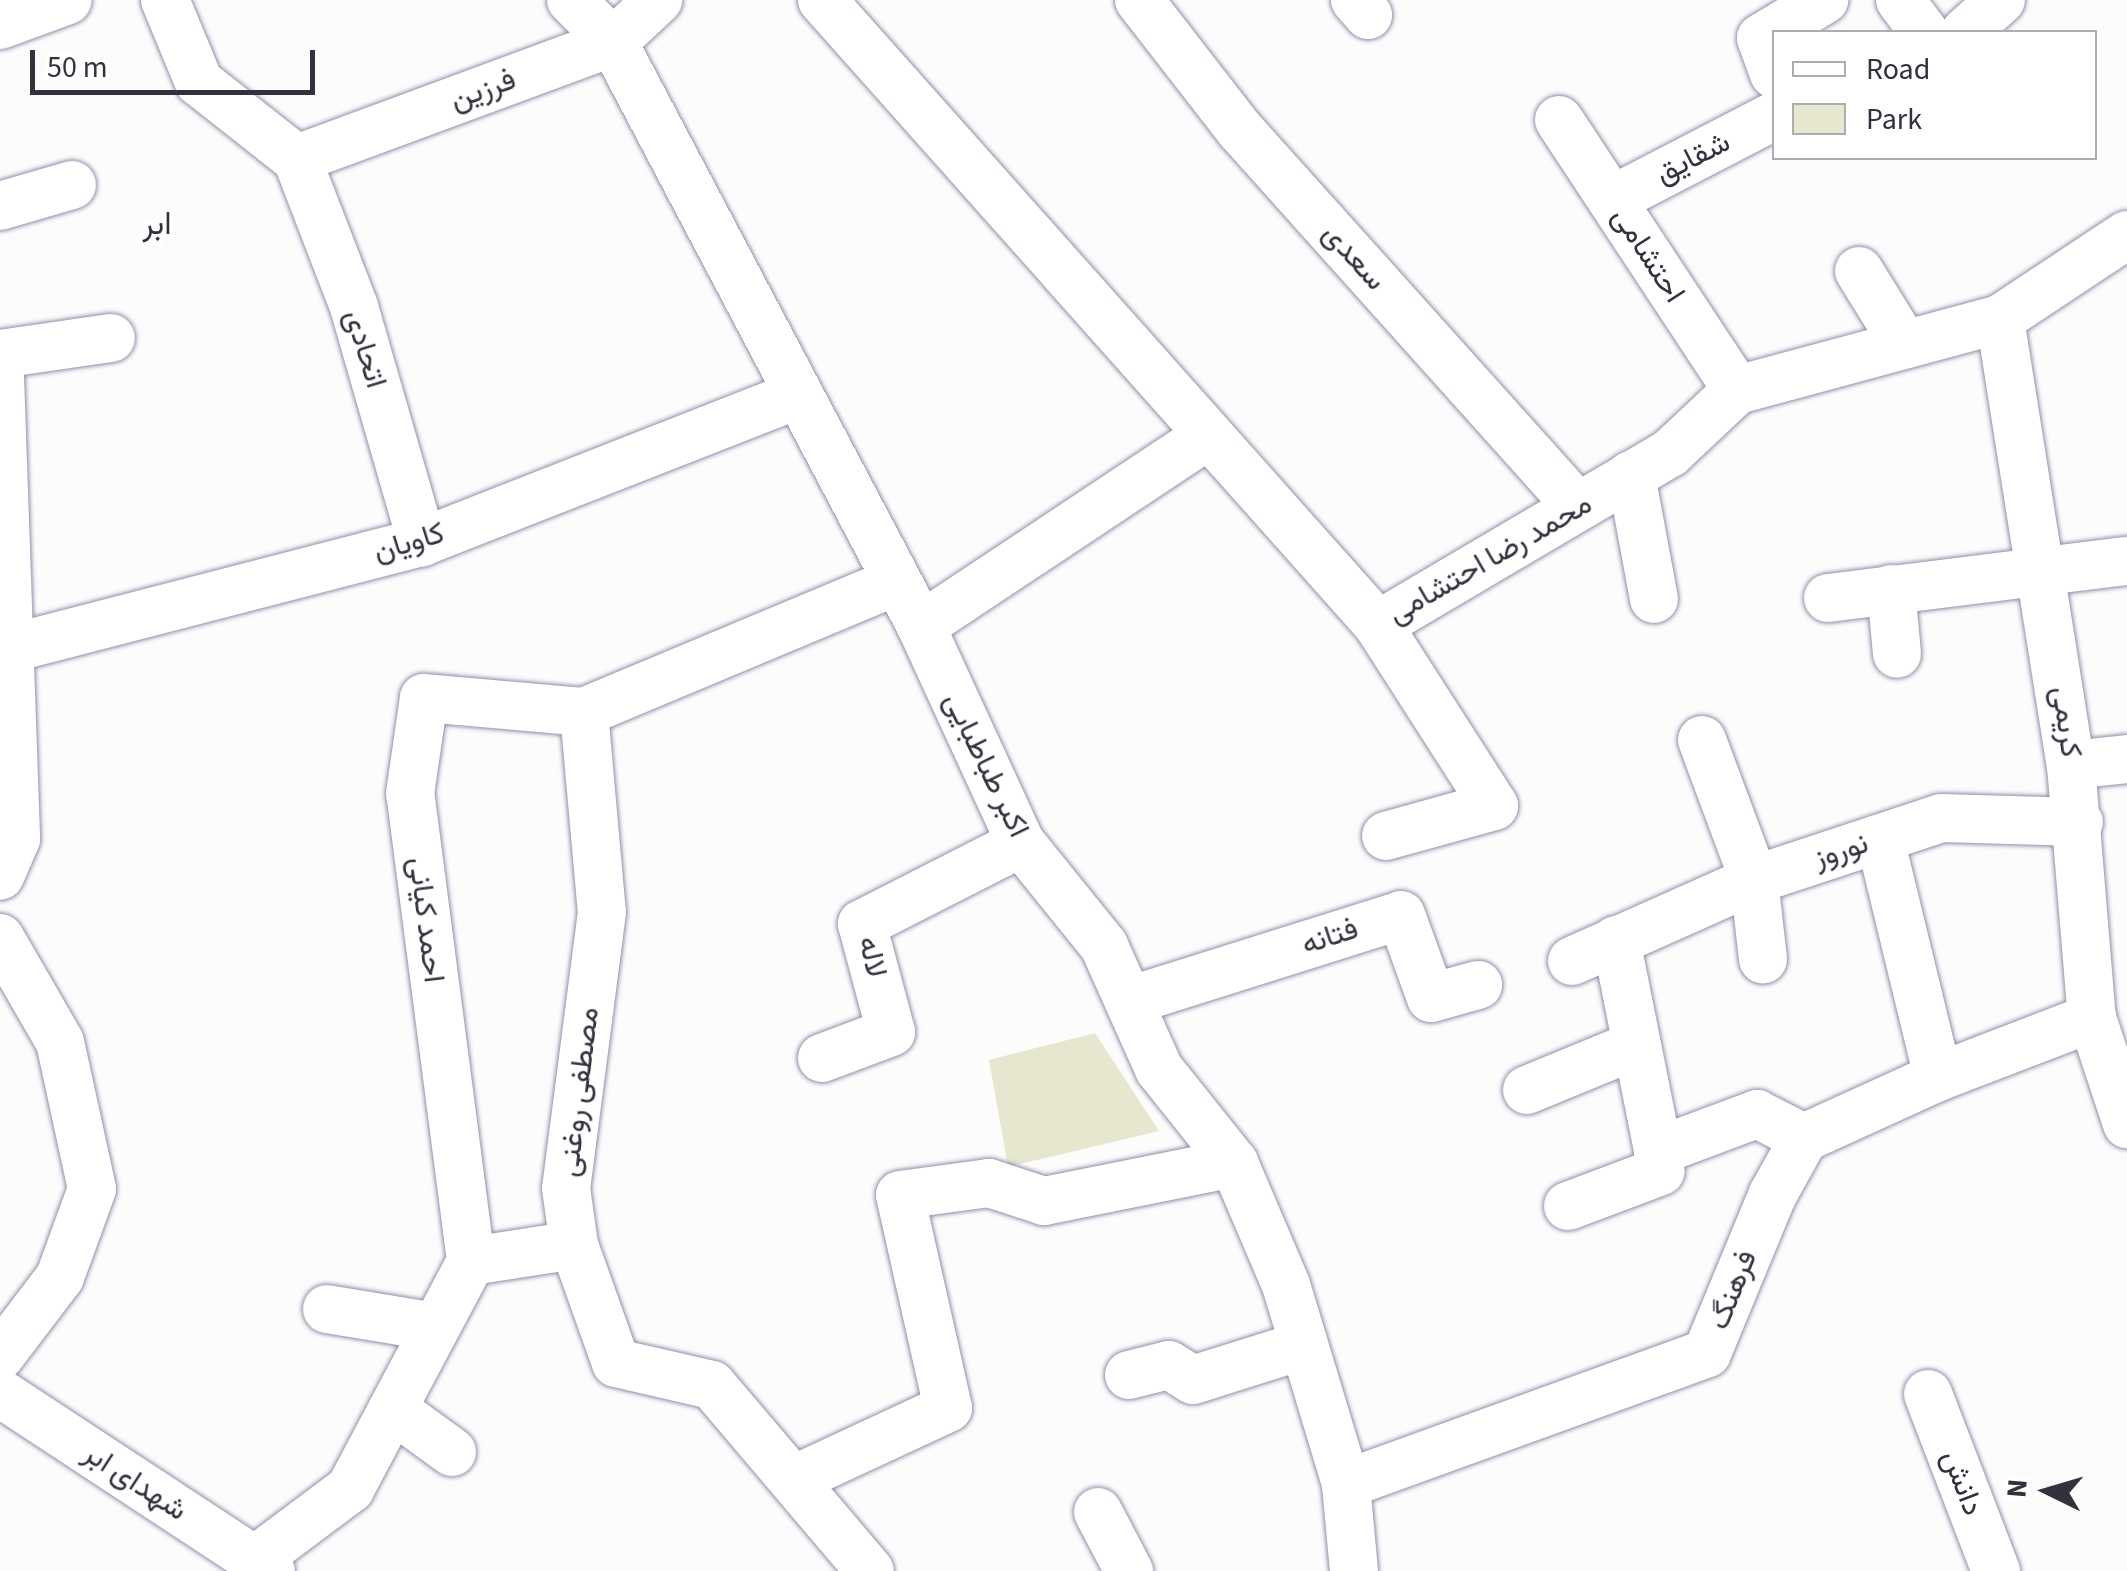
<!DOCTYPE html>
<html>
<head>
<meta charset="utf-8">
<style>
	body { margin:0 }
	#map { position:relative; width:2127px; height:1571px; overflow:hidden; background:#fcfcfc; font-family:"Source Sans 3",Vazirmatn,sans-serif }
	div>[style] { position:absolute }
	.green>* { inset:0; background:#e6e7ce }
	.roads { filter:drop-shadow(0 0 2px #8e90ab) drop-shadow(0 0 2px #8e90ab) }
	.minor>* { height:48px; margin:-24px; padding:0 24px; transform-origin:24px; border-radius:24px; background:#fff }
	span { translate:-50% -50%; white-space:nowrap; text-align:center; line-height:1.15; -webkit-text-stroke:10px #fff; paint-order:stroke }
	.street-label { font-size:30px; color:#31323d }
	.neighbourhood-label { font-size:32px; color:#31323d }
	.legend { position:absolute; left:1772px; top:30px; width:325px; height:130px; box-sizing:border-box; background:#fff; border:2px solid #adadb1; margin:0; padding:12px 18px; list-style:none; font-size:30px; color:#31323d }
	.legend li { display:flex; align-items:center; gap:20px; height:50px }
	.legend b { width:50px; border:2px solid #adadb1 }
	.north { position:absolute; left:1997px; top:1441px; width:100px; height:100px; -webkit-text-stroke:8px #fff; paint-order:stroke; rotate:275deg; font-size:28px; font-weight:700; line-height:40px; text-align:center; color:#31323d }
	.north::after { content:''; display:block; margin:auto; width:35px; height:45px; background:#31323d; clip-path:polygon(50% 0,100% 100%,50% 72%,0 100%) }
	.scale { position:absolute; left:30px; top:50px; width:285px; height:45px; box-sizing:border-box; border:5px solid #31323d; border-top:0; padding-left:12px; font-size:30px; line-height:35px; white-space:nowrap; color:#31323d; -webkit-text-stroke:8px #fff; paint-order:stroke }
</style>
</head>
<body>
<div id="map">
	<div class="green">
		<i style="clip-path:polygon(1095px 1033px,1159px 1131px,1008px 1167px,989px 1060px)"></i>
	</div>
	<div class="roads">
		<div class="minor">
			<i style="left:165px;top:0;width:89px;rotate:67.5deg"></i>
			<i style="left:199px;top:82px;width:125px;rotate:38.2deg"></i>
			<i style="left:571px;top:0;width:59px;rotate:45deg"></i>
			<i style="left:613px;top:42px;width:660px;rotate:62.19deg"></i>
			<i style="left:921px;top:626px;width:239px;rotate:65.3deg"></i>
			<i style="left:1021px;top:843px;width:132px;rotate:51.1deg"></i>
			<i style="left:1104px;top:946px;width:135px;rotate:65.9deg"></i>
			<i style="left:1159px;top:1069px;width:120px;rotate:51.4deg"></i>
			<i style="left:1234px;top:1163px;width:133px;rotate:66.9deg"></i>
			<i style="left:1286px;top:1285px;width:208px;rotate:73.2deg"></i>
			<i style="left:822px;top:0;width:837px;rotate:48.34deg"></i>
			<i style="left:1378px;top:625px;width:215px;rotate:57.3deg"></i>
			<i style="left:1494px;top:806px;width:112px;rotate:164.5deg"></i>
			<i style="left:1139px;top:0;width:165px;rotate:52.2deg"></i>
			<i style="left:1240px;top:130px;width:506px;rotate:48.12deg"></i>
			<i style="left:1355px;top:0;width:20px;rotate:49deg"></i>
			<i style="left:1900px;top:0;width:40px;rotate:53deg"></i>
			<i style="left:0;top:25px;width:72px;rotate:-20.2deg"></i>
			<i style="left:1965px;top:32px;width:48px;rotate:-41.6deg"></i>
			<i style="left:1774px;top:74px;width:38px;rotate:-110deg"></i>
			<i style="left:1761px;top:38px;width:74px;rotate:-31.1deg"></i>
			<i style="left:1559px;top:120px;width:323px;rotate:56.6deg"></i>
			<i style="left:297px;top:159px;width:159px;rotate:68.9deg"></i>
			<i style="left:354px;top:307px;width:245px;rotate:73.9deg"></i>
			<i style="left:297px;top:159px;width:337px;rotate:-20.3deg"></i>
			<i style="left:613px;top:42px;width:62px;rotate:-43deg"></i>
			<i style="left:1612px;top:200px;width:182px;rotate:-27.4deg"></i>
			<i style="left:0;top:206px;width:75px;rotate:-16.3deg"></i>
			<i style="left:1859px;top:271px;width:84px;rotate:58.2deg"></i>
			<i style="left:2000px;top:319px;width:452px;rotate:81deg"></i>
			<i style="left:2071px;top:765px;width:254px;rotate:85.3deg"></i>
			<i style="left:2092px;top:1018px;width:112px;rotate:71.7deg"></i>
			<i style="left:0;top:354px;width:112px;rotate:-8.2deg"></i>
			<i style="left:0;top:377px;width:462px;rotate:88deg"></i>
			<i style="left:16px;top:839px;width:40px;rotate:113.4deg"></i>
			<i style="left:1631px;top:475px;width:126px;rotate:79.5deg"></i>
			<i style="left:1891px;top:589px;width:65px;rotate:84.7deg"></i>
			<i style="left:1828px;top:598px;width:301px;rotate:-7.1deg"></i>
			<i style="left:1378px;top:625px;width:339px;rotate:-30.5deg"></i>
			<i style="left:1670px;top:453px;width:92px;rotate:-43.2deg"></i>
			<i style="left:1737px;top:390px;width:272px;rotate:-15.1deg"></i>
			<i style="left:2000px;top:319px;width:152px;rotate:-33.5deg"></i>
			<i style="left:921px;top:626px;width:343px;rotate:-33.6deg"></i>
			<i style="left:8px;top:649px;width:428px;rotate:-14.5deg"></i>
			<i style="left:422px;top:542px;width:403px;rotate:-21.4deg"></i>
			<i style="left:584px;top:712px;width:201px;rotate:84.9deg"></i>
			<i style="left:602px;top:912px;width:278px;rotate:97.4deg"></i>
			<i style="left:566px;top:1188px;width:58px;rotate:82deg"></i>
			<i style="left:574px;top:1245px;width:125px;rotate:70.4deg"></i>
			<i style="left:616px;top:1363px;width:98px;rotate:12.9deg"></i>
			<i style="left:712px;top:1385px;width:244px;rotate:49.7deg"></i>
			<i style="left:1702px;top:740px;width:149px;rotate:69.6deg"></i>
			<i style="left:1754px;top:880px;width:80px;rotate:83.5deg"></i>
			<i style="left:2071px;top:765px;width:56px;rotate:-6.1deg"></i>
			<i style="left:1880px;top:839px;width:245px;rotate:76.3deg"></i>
			<i style="left:0;top:938px;width:120px;rotate:60deg"></i>
			<i style="left:60px;top:1042px;width:150px;rotate:77.7deg"></i>
			<i style="left:92px;top:1189px;width:94px;rotate:110deg"></i>
			<i style="left:60px;top:1277px;width:99px;rotate:127.2deg"></i>
			<i style="left:1616px;top:940px;width:215px;rotate:78.7deg"></i>
			<i style="left:1658px;top:1151px;width:106px;rotate:-20.5deg"></i>
			<i style="left:1757px;top:1114px;width:53px;rotate:27.1deg"></i>
			<i style="left:1572px;top:961px;width:199px;rotate:-24deg"></i>
			<i style="left:1754px;top:880px;width:197px;rotate:-18.3deg"></i>
			<i style="left:1941px;top:818px;width:138px;rotate:1.7deg"></i>
			<i style="left:1129px;top:1001px;width:285px;rotate:-17.5deg"></i>
			<i style="left:1401px;top:915px;width:88px;rotate:70.1deg"></i>
			<i style="left:1431px;top:998px;width:49px;rotate:-15.5deg"></i>
			<i style="left:822px;top:1058px;width:74px;rotate:-20.6deg"></i>
			<i style="left:891px;top:1032px;width:112px;rotate:-105deg"></i>
			<i style="left:862px;top:924px;width:178px;rotate:-27deg"></i>
			<i style="left:1527px;top:1090px;width:118px;rotate:-22.4deg"></i>
			<i style="left:1568px;top:1206px;width:99px;rotate:-20.6deg"></i>
			<i style="left:471px;top:1261px;width:104px;rotate:-8.8deg"></i>
			<i style="left:327px;top:1309px;width:110px;rotate:9.4deg"></i>
			<i style="left:1129px;top:1375px;width:41px;rotate:-14deg"></i>
			<i style="left:1169px;top:1365px;width:28px;rotate:32deg"></i>
			<i style="left:1193px;top:1380px;width:116px;rotate:-17.5deg"></i>
			<i style="left:0;top:1393px;width:324px;rotate:33.3deg"></i>
			<i style="left:1928px;top:1394px;width:190px;rotate:69deg"></i>
			<i style="left:393px;top:1409px;width:73px;rotate:36.1deg"></i>
			<i style="left:793px;top:1480px;width:171px;rotate:-24.9deg"></i>
			<i style="left:948px;top:1408px;width:218px;rotate:-102.7deg"></i>
			<i style="left:900px;top:1195px;width:90px;rotate:-7.7deg"></i>
			<i style="left:989px;top:1183px;width:58px;rotate:18.1deg"></i>
			<i style="left:1044px;top:1201px;width:194px;rotate:-11.3deg"></i>
			<i style="left:1098px;top:1512px;width:67px;rotate:62.3deg"></i>
			<i style="left:255px;top:1560px;width:119px;rotate:-36.8deg"></i>
			<i style="left:350px;top:1489px;width:258px;rotate:-62deg"></i>
			<i style="left:471px;top:1261px;width:471px;rotate:-97.4deg"></i>
			<i style="left:410px;top:794px;width:97px;rotate:-81.7deg"></i>
			<i style="left:424px;top:698px;width:161px;rotate:5deg"></i>
			<i style="left:584px;top:712px;width:337px;rotate:-22.7deg"></i>
			<i style="left:1354px;top:1571px;width:87px;rotate:-95.3deg"></i>
			<i style="left:1346px;top:1484px;width:384px;rotate:-19.9deg"></i>
			<i style="left:1707px;top:1353px;width:172px;rotate:-67.5deg"></i>
			<i style="left:1773px;top:1194px;width:64px;rotate:-61deg"></i>
			<i style="left:1804px;top:1138px;width:147px;rotate:-24.5deg"></i>
			<i style="left:1938px;top:1077px;width:165px;rotate:-21deg"></i>
		</div>
	</div>
	<div class="street-label">
		<span style="left:483px;top:90px;rotate:-20deg">فرزین</span>
		<span style="left:1693px;top:158px;rotate:-27deg">شقایق</span>
		<span style="left:1648px;top:255px;rotate:57deg">احتشامی</span>
		<span style="left:1354px;top:257px;rotate:48deg">سعدی</span>
		<span style="left:365px;top:349px;rotate:73deg">اتحادی</span>
		<span style="left:409px;top:543px;rotate:-17deg">کاویان</span>
		<span style="left:1490px;top:559px;rotate:-30deg">محمد رضا احتشامی</span>
		<span style="left:2066px;top:722px;rotate:82deg">کریمی</span>
		<span style="left:986px;top:765px;rotate:64deg">اکبر طباطبایی</span>
		<span style="left:1841px;top:851px;rotate:-18deg">نوروز</span>
		<span style="left:426px;top:920px;rotate:83deg">احمد کیانی</span>
		<span style="left:1330px;top:937px;rotate:-18deg">فتانه</span>
		<span style="left:872px;top:957px;rotate:77deg">لاله</span>
		<span style="left:579px;top:1092px;rotate:-83deg">مصطفی روغنی</span>
		<span style="left:1733px;top:1290px;rotate:-68deg">فرهنگ</span>
		<span style="left:135px;top:1482px;rotate:33deg">شهدای ابر</span>
		<span style="left:1962px;top:1483px;rotate:69deg">دانش</span>
	</div>
	<div class="neighbourhood-label">
		<span style="left:157px;top:224px">ابر</span>
	</div>
	<ul class="legend">
	<li><b style="height:12px;background:#fff"></b>Road</li>
	<li><b style="height:28px;background:#e6e7ce"></b>Park</li>
	</ul>
	<div class="north">N</div>
	<div class="scale">50 m</div>
</div>
</body>
</html>
